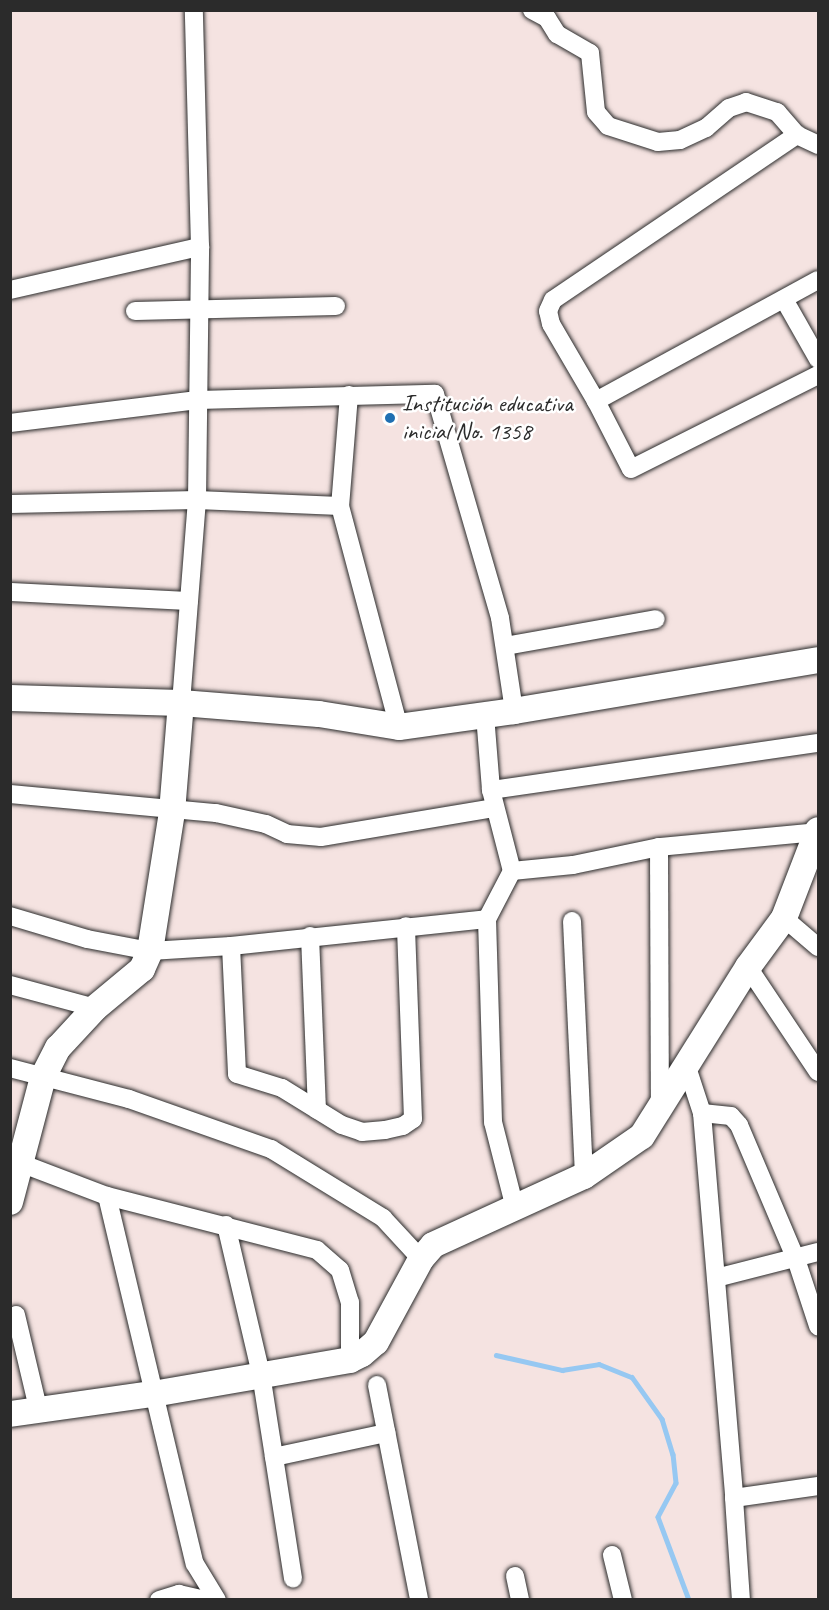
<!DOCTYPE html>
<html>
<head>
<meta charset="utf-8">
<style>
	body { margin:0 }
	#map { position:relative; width:829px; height:1610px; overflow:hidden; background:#f5e3e1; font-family:Caveat,sans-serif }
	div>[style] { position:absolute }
	.stream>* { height:4.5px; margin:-2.25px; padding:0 2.25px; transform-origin:2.25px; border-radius:2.25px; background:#96c8f2 }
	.roads { filter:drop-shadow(0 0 2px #2b2b2b) drop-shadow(0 0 2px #2b2b2b) }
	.street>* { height:18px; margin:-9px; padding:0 9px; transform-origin:9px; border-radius:9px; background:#fff }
	.secondary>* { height:26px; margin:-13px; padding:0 13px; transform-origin:13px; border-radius:13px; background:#fff }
	.dots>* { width:16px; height:16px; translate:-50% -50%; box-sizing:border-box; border:3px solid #fff; border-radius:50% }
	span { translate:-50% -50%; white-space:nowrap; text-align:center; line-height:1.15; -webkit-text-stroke:5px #fff; paint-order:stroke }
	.poi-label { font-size:24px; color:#2b2b2b }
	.left { translate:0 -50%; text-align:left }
	.frame { position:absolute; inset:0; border:12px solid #2b2b2b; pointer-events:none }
</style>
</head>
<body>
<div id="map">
	<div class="stream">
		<i style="left:496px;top:1355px;width:68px;rotate:12.8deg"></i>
		<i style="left:562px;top:1370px;width:37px;rotate:-9deg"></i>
		<i style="left:599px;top:1364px;width:35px;rotate:22deg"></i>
		<i style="left:632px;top:1377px;width:52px;rotate:54.5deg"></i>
		<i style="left:662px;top:1419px;width:37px;rotate:73deg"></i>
		<i style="left:673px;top:1454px;width:29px;rotate:84deg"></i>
		<i style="left:676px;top:1483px;width:38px;rotate:118deg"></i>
		<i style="left:658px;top:1517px;width:89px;rotate:69.5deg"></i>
	</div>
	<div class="roads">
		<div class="street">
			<i style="left:532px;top:10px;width:17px;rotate:28deg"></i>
			<i style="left:547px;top:18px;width:19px;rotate:58deg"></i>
			<i style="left:557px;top:34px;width:38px;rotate:30deg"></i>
			<i style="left:590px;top:53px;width:59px;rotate:84.2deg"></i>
			<i style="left:596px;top:112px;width:18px;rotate:49deg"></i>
			<i style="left:608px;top:126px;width:52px;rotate:17.7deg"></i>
			<i style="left:658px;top:142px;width:22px;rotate:-5deg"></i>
			<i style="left:680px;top:140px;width:29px;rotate:-25deg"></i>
			<i style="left:706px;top:128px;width:30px;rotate:-41deg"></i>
			<i style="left:729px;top:108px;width:18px;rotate:-19deg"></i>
			<i style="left:746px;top:102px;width:33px;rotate:18deg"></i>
			<i style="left:777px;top:112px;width:30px;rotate:49deg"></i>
			<i style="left:797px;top:135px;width:23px;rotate:25deg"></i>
			<i style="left:818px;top:280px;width:253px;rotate:151.4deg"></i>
			<i style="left:596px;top:401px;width:76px;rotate:62.8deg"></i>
			<i style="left:631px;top:469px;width:209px;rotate:-26.7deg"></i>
			<i style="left:10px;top:290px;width:195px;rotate:-12.8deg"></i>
			<i style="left:785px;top:301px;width:67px;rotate:60.4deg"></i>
			<i style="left:135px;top:311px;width:201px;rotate:-1.4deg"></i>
			<i style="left:349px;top:395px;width:111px;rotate:94.6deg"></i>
			<i style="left:340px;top:506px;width:229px;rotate:75.1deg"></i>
			<i style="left:596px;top:401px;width:89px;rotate:-120.3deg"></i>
			<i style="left:551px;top:324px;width:13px;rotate:-103deg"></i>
			<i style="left:548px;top:311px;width:12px;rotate:-66deg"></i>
			<i style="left:553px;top:300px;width:295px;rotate:-34.1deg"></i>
			<i style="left:10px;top:423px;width:189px;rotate:-7deg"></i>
			<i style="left:198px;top:400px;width:237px;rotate:-1.5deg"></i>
			<i style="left:435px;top:394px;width:233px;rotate:73.8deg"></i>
			<i style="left:500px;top:618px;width:94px;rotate:81.4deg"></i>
			<i style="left:10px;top:504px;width:187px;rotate:-1.2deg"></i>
			<i style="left:197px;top:500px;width:143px;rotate:2.4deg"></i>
			<i style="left:10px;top:592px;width:179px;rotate:2.9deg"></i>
			<i style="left:505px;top:646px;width:153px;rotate:-10.1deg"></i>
			<i style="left:181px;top:703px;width:204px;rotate:-85.5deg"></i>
			<i style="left:197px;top:500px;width:253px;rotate:-89.3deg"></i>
			<i style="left:200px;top:247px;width:237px;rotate:-91.5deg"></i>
			<i style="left:485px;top:715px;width:75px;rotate:85.4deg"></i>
			<i style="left:491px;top:790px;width:84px;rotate:75.5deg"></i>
			<i style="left:491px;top:790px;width:330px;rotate:-8.2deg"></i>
			<i style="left:10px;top:794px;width:207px;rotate:5.3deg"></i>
			<i style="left:216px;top:813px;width:51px;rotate:12.4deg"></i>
			<i style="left:266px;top:824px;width:23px;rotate:25deg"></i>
			<i style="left:287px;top:834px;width:34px;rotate:5deg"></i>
			<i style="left:321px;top:837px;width:176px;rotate:-9.5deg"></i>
			<i style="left:659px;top:847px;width:259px;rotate:89.8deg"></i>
			<i style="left:10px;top:916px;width:80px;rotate:16.6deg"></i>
			<i style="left:87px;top:939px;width:64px;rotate:10.8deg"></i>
			<i style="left:150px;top:951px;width:81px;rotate:-3.5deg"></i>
			<i style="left:231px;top:946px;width:257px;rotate:-6deg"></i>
			<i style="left:487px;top:919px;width:54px;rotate:-62.5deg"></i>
			<i style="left:512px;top:871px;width:61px;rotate:-5.6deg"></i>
			<i style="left:573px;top:865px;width:88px;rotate:-11.8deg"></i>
			<i style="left:659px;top:847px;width:160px;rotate:-5.4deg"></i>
			<i style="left:784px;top:918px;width:45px;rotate:40.5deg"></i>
			<i style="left:487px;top:919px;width:203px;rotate:88.3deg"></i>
			<i style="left:493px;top:1122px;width:89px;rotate:75.7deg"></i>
			<i style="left:572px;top:921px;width:255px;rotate:87.3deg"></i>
			<i style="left:310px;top:936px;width:174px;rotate:87.7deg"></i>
			<i style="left:231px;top:946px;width:128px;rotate:87.3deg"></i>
			<i style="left:237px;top:1074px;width:47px;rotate:17.3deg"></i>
			<i style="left:282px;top:1088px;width:70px;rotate:31.7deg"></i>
			<i style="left:342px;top:1125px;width:21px;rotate:19deg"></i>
			<i style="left:362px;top:1132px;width:23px;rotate:-5deg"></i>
			<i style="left:385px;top:1130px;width:18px;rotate:-13deg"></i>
			<i style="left:403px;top:1126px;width:12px;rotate:-35deg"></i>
			<i style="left:413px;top:1119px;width:193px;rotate:-92.1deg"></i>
			<i style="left:748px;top:967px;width:126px;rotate:56.3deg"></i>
			<i style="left:10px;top:985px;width:88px;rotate:15.1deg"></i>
			<i style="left:686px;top:1064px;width:52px;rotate:71.9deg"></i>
			<i style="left:702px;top:1113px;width:386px;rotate:85.2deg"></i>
			<i style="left:734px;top:1498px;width:85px;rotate:-8.1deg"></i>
			<i style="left:10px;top:1068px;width:123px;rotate:14.6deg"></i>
			<i style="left:129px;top:1099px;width:151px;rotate:19.4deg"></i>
			<i style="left:271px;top:1149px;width:132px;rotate:31.6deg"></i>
			<i style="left:383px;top:1218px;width:56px;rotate:47.2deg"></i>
			<i style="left:702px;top:1113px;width:29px;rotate:6deg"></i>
			<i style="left:731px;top:1116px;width:12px;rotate:48deg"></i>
			<i style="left:739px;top:1125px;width:146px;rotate:67deg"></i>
			<i style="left:796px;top:1259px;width:71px;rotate:71.8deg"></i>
			<i style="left:10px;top:1159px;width:104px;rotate:20.9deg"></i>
			<i style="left:107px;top:1196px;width:217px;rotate:14.4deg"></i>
			<i style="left:317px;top:1250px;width:30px;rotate:41deg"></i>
			<i style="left:340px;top:1270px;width:34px;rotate:73deg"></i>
			<i style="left:350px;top:1302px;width:58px;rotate:90deg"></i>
			<i style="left:107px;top:1196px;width:378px;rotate:76.6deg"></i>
			<i style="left:195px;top:1564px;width:42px;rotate:58.6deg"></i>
			<i style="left:226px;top:1225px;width:153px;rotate:76.8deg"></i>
			<i style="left:261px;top:1374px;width:207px;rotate:81.1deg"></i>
			<i style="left:716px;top:1278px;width:105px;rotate:-14.3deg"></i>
			<i style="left:16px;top:1315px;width:100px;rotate:76.7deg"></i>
			<i style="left:377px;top:1385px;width:219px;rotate:78.9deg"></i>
			<i style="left:274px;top:1457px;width:115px;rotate:-12.1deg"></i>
			<i style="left:734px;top:1498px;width:102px;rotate:86.1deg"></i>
			<i style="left:612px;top:1555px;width:46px;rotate:76.3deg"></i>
			<i style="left:515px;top:1576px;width:25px;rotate:78deg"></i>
			<i style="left:159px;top:1600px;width:21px;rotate:-17deg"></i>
			<i style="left:179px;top:1594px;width:28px;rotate:13deg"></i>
		</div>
		<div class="secondary">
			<i style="left:10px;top:698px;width:171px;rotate:1.7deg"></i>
			<i style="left:181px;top:703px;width:138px;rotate:4.6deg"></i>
			<i style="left:319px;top:714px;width:81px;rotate:9.2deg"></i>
			<i style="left:399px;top:727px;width:116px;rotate:-7.9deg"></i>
			<i style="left:514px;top:711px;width:308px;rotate:-9.5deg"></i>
			<i style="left:10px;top:1202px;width:129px;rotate:-75.2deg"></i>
			<i style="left:43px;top:1077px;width:33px;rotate:-63deg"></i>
			<i style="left:58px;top:1048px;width:54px;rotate:-47.2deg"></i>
			<i style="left:95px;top:1008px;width:61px;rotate:-39.7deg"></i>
			<i style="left:142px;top:969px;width:20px;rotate:-66deg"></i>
			<i style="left:150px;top:951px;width:141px;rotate:-81deg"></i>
			<i style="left:172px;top:812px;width:109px;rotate:-85.3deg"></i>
			<i style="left:10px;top:1414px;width:144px;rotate:-8deg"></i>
			<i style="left:153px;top:1394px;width:200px;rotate:-9.8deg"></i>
			<i style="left:350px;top:1360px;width:13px;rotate:-27deg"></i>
			<i style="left:362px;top:1354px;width:18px;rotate:-41deg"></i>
			<i style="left:376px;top:1342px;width:94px;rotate:-61.5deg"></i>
			<i style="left:421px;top:1259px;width:18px;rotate:-49deg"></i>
			<i style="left:433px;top:1245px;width:166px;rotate:-24.6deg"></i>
			<i style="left:584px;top:1176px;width:70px;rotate:-34.6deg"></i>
			<i style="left:642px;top:1136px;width:199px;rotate:-57.9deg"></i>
			<i style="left:748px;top:967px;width:61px;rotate:-53.7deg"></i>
			<i style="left:784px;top:918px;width:94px;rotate:-68.9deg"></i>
		</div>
	</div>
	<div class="dots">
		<i style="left:390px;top:418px;background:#1f6fb2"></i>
	</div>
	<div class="poi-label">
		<span class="left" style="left:402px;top:418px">Institución educativa<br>inicial No. 1358</span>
	</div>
	<div class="frame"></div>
</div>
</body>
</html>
